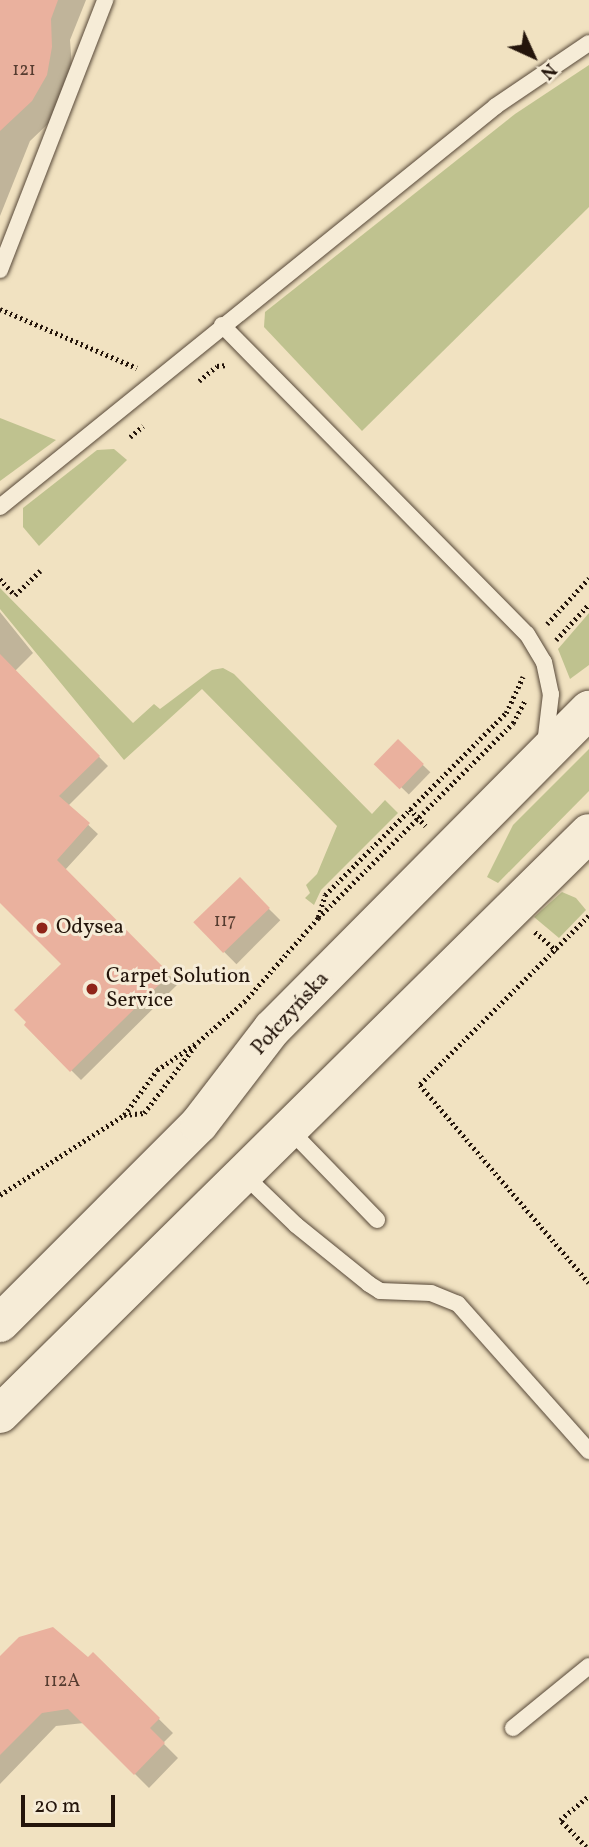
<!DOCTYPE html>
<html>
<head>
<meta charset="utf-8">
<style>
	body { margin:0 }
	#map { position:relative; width:589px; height:1847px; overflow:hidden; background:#f1e2c1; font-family:Vollkorn,serif }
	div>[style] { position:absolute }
	.green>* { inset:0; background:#bfc28f }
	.shadow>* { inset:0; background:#0003; transform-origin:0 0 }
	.building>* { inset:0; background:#eab19e; transform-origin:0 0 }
	.path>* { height:4.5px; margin-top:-2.25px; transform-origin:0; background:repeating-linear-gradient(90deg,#24150b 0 2px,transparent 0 5.5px) }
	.roads { filter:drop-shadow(0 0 2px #574838) drop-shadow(0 0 2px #574838) }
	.service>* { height:16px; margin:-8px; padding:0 8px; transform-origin:8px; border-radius:8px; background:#f6ecd7 }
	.secondary>* { height:38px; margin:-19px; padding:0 19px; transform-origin:19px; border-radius:19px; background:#f6ecd7 }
	.dots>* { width:19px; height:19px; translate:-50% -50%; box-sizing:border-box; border:4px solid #f6ecd7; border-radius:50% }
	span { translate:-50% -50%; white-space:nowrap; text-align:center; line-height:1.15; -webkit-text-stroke:6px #f6ecd7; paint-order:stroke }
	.number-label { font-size:18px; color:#563c30 }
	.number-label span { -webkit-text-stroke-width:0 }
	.poi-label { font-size:21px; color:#24150b }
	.left { translate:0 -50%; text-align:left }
	.street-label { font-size:21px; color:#24150b }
	.north { position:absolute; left:498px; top:21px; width:70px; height:70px; -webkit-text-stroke:5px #f6ecd7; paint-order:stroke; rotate:135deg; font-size:19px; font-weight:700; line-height:28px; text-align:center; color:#24150b }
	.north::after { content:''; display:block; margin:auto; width:24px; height:32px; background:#24150b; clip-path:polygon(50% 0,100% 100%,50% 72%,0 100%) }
	.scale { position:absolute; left:21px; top:1795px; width:94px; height:32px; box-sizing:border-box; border:4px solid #24150b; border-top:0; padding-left:9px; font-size:21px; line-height:24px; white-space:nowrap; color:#24150b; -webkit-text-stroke:5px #f6ecd7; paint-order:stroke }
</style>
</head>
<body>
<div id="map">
	<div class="green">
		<i style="clip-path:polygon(589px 65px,589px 207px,362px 431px,264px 327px,265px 312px,515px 114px)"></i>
		<i style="clip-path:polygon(0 418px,56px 440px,0 481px)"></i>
		<i style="clip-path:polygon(114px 449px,127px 460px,39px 546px,23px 527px,23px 508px,97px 450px)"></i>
		<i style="clip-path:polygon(0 588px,133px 723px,154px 704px,160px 709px,212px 670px,223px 668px,234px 674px,372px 814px,385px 800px,398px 813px,321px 890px,314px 905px,305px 898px,310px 893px,306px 885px,317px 874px,337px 826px,202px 689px,124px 760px,0 609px)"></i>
		<i style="clip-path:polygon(589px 613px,589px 665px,570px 679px,558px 649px)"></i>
		<i style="clip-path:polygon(589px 749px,589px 791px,498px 883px,487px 877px,513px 825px)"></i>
		<i style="clip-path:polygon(562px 892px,576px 898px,586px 910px,559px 938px,534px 917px)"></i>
	</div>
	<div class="shadow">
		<i style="clip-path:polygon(0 0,86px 0,70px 40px,72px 68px,51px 121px,30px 141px,0 216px)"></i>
		<i style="clip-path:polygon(0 612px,33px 653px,15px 671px,108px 766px,68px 806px,98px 834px,65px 870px,178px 984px,81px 1080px,26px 1025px,63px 964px,0 900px)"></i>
		<i style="left:398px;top:741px;width:45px;height:31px;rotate:44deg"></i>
		<i style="left:240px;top:880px;width:57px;height:62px;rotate:45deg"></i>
		<i style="clip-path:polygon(93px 1654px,173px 1733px,163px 1743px,178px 1758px,149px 1788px,84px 1723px,56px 1726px,0 1784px,0 1658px,88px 1659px)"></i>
	</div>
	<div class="building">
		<i style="clip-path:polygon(0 0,58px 0,51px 19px,52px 47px,47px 75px,32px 101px,0 131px)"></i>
		<i style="clip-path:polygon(0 654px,100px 756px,59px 796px,90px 823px,57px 860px,170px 974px,70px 1072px,24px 1025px,26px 1022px,14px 1010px,61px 964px,0 903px)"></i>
		<i style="left:398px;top:739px;width:36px;height:35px;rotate:44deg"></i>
		<i style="left:240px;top:877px;width:43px;height:65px;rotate:46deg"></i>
		<i style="clip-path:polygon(53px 1627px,88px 1657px,93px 1652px,160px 1718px,150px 1728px,165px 1743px,134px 1775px,68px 1709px,42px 1713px,0 1755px,0 1656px,19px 1637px)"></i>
	</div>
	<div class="path">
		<i style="left:0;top:309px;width:149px;rotate:23.3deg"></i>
		<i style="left:199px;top:381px;width:23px;rotate:-40deg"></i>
		<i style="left:217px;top:366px;width:10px;rotate:-6deg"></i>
		<i style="left:130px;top:437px;width:17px;rotate:-40deg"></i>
		<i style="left:0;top:579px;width:22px;rotate:47deg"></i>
		<i style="left:15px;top:595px;width:35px;rotate:-44deg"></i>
		<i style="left:547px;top:624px;width:62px;rotate:-47.6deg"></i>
		<i style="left:556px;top:640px;width:49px;rotate:-47.5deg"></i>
		<i style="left:410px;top:809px;width:23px;rotate:47deg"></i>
		<i style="left:589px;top:916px;width:239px;rotate:135deg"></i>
		<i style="left:420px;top:1085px;width:260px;rotate:49.5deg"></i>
		<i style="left:318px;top:917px;width:23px;rotate:-72deg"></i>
		<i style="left:325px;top:895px;width:257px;rotate:-45.2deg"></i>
		<i style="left:506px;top:713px;width:40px;rotate:-65deg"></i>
		<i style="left:535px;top:932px;width:29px;rotate:41deg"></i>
		<i style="left:124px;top:1115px;width:56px;rotate:-53.7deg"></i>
		<i style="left:157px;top:1070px;width:50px;rotate:-34.3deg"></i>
		<i style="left:198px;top:1042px;width:61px;rotate:-41deg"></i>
		<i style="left:244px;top:1002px;width:112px;rotate:-48.6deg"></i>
		<i style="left:318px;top:918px;width:276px;rotate:-45deg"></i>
		<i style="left:513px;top:723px;width:26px;rotate:-62deg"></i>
		<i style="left:0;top:1195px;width:148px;rotate:-32.8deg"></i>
		<i style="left:124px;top:1115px;width:20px;rotate:-6deg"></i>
		<i style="left:144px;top:1113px;width:84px;rotate:-52.7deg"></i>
		<i style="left:586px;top:1847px;width:37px;rotate:-134deg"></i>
		<i style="left:560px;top:1820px;width:38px;rotate:-40deg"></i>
	</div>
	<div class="roads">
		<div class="service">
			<i style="left:0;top:270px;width:290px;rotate:-68.7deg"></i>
			<i style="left:222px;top:325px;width:434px;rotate:45.4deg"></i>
			<i style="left:527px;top:634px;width:33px;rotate:59deg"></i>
			<i style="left:544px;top:662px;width:33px;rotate:78deg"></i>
			<i style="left:551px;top:694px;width:50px;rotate:96.8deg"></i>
			<i style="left:0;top:507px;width:638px;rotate:-38.95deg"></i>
			<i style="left:496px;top:106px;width:112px;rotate:-34.1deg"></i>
			<i style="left:288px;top:1128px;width:128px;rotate:45.9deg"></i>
			<i style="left:242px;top:1173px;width:75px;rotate:43.9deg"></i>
			<i style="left:296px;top:1225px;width:94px;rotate:38.9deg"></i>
			<i style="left:369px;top:1284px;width:13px;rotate:32deg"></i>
			<i style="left:380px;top:1291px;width:51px;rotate:2.2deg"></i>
			<i style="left:431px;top:1293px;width:29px;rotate:22deg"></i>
			<i style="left:458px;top:1304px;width:197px;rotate:48.3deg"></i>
			<i style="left:513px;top:1728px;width:98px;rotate:-39.2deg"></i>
		</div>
		<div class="secondary">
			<i style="left:0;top:1323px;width:281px;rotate:-45deg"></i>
			<i style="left:199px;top:1124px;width:120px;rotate:-52.5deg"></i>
			<i style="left:272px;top:1029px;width:450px;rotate:-45.2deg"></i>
			<i style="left:0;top:1414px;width:827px;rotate:-44.61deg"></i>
		</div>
	</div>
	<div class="dots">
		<i style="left:42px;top:928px;background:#8f2418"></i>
		<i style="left:92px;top:989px;background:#8f2418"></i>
	</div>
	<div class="number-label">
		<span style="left:24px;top:71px">121</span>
		<span style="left:225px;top:922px">117</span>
		<span style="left:62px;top:1682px">112A</span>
	</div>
	<div class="poi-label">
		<span class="left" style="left:56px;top:928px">Odysea</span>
		<span class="left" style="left:106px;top:989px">Carpet Solution<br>Service</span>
	</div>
	<div class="street-label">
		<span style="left:291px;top:1014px;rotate:-48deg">Połczyńska</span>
	</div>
	<div class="north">N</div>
	<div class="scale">20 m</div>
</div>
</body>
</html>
